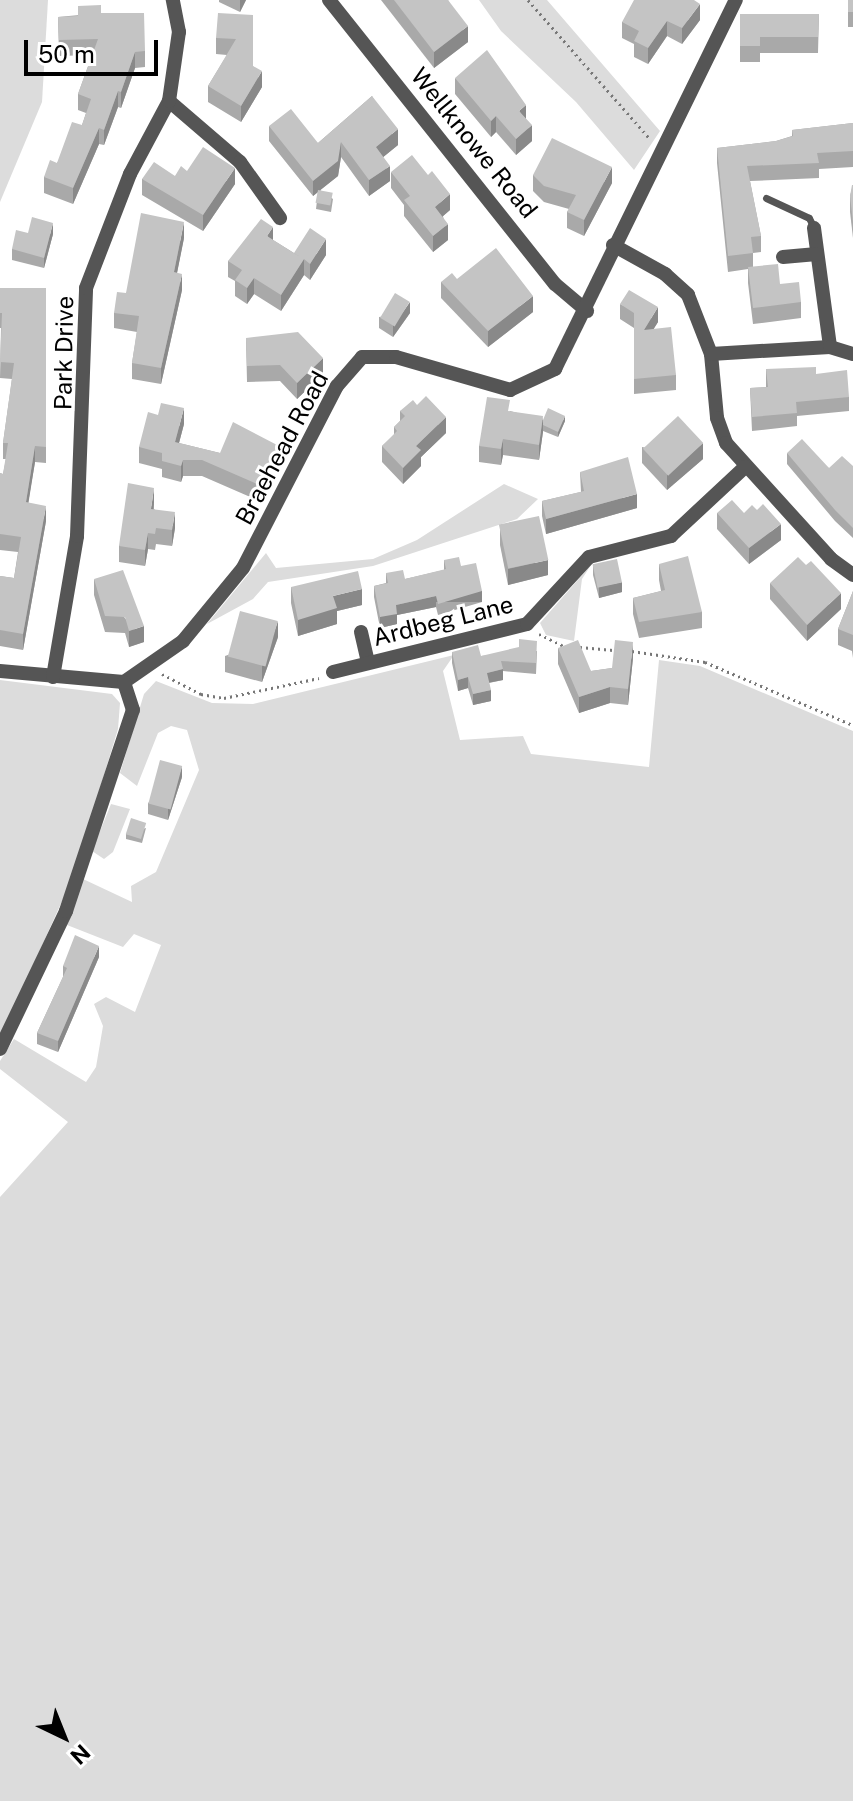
<!DOCTYPE html>
<html>
<head>
<meta charset="utf-8">
<style>
	body { margin:0 }
	#map { position:relative; width:853px; height:1801px; overflow:hidden; background:#fff; font-family:"Public Sans",sans-serif }
	div>[style] { position:absolute }
	.green>* { inset:0; background:#dcdcdc }
	.path>* { height:3px; margin-top:-1.5px; transform-origin:0; background:repeating-linear-gradient(90deg,#777 0 2px,transparent 0 6px) }
	.lane>* { height:7px; margin:-3.5px; padding:0 3.5px; transform-origin:3.5px; border-radius:3.5px; background:#555 }
	.street>* { height:14px; margin:-7px; padding:0 7px; transform-origin:7px; border-radius:7px; background:#555 }
	.wall>* { inset:0; background:#a9a9a9; transform-origin:0 0 }
	.shaded-wall>* { inset:0; background:#898989; transform-origin:0 0 }
	.building>* { inset:0; background:#c4c4c4; transform-origin:0 0 }
	span { translate:-50% -50%; white-space:nowrap; text-align:center; line-height:1.15; -webkit-text-stroke:6px #fff; paint-order:stroke }
	.street-label { font-size:24px; color:#000 }
	.north { position:absolute; left:24px; top:1697px; width:80px; height:80px; -webkit-text-stroke:6px #fff; paint-order:stroke; rotate:137deg; font-size:22px; font-weight:700; line-height:32px; text-align:center; color:#000 }
	.north::after { content:''; display:block; margin:auto; width:28px; height:36px; background:#000; clip-path:polygon(50% 0,100% 100%,50% 72%,0 100%) }
	.scale { position:absolute; left:24px; top:40px; width:134px; height:36px; box-sizing:border-box; border:4px solid #000; border-top:0; padding-left:10px; font-size:24px; line-height:28px; white-space:nowrap; color:#000; -webkit-text-stroke:6px #fff; paint-order:stroke }
</style>
</head>
<body>
<div id="map">
	<div class="green">
		<i style="clip-path:polygon(0 0,48px 0,42px 102px,0 202px)"></i>
		<i style="clip-path:polygon(479px 0,547px 0,660px 131px,634px 170px,576px 102px,501px 31px)"></i>
		<i style="clip-path:polygon(504px 484px,538px 499px,517px 519px,373px 566px,268px 582px,253px 599px,207px 624px,266px 553px,276px 568px,373px 559px,417px 540px)"></i>
		<i style="clip-path:polygon(591px 565px,582px 579px,574px 641px,546px 635px,540px 623px)"></i>
		<i style="clip-path:polygon(454px 655px,443px 671px,460px 740px,523px 736px,531px 754px,649px 767px,659px 660px,700px 666px,853px 731px,853px 1801px,0 1801px,0 1197px,68px 1122px,0 1069px,0 1061px,14px 1039px,86px 1082px,96px 1067px,103px 1026px,94px 1004px,106px 997px,135px 1012px,161px 945px,134px 934px,123px 947px,67px 925px,83px 879px,132px 902px,131px 886px,156px 872px,199px 770px,187px 730px,171px 726px,158px 733px,137px 786px,120px 773px,144px 694px,156px 681px,212px 703px,253px 704px)"></i>
		<i style="clip-path:polygon(0 680px,112px 694px,120px 703px,118px 729px,73px 877px,0 1038px)"></i>
		<i style="clip-path:polygon(111px 804px,130px 809px,113px 852px,104px 859px,92px 851px)"></i>
	</div>
	<div class="path">
		<i style="left:528px;top:0;width:185px;rotate:48.7deg"></i>
		<i style="left:539px;top:634px;width:28px;rotate:26deg"></i>
		<i style="left:580px;top:647px;width:36px;rotate:5deg"></i>
		<i style="left:632px;top:651px;width:74px;rotate:8.6deg"></i>
		<i style="left:705px;top:662px;width:161px;rotate:23.1deg"></i>
		<i style="left:162px;top:674px;width:44px;rotate:27.1deg"></i>
		<i style="left:201px;top:694px;width:23px;rotate:10deg"></i>
		<i style="left:224px;top:698px;width:97px;rotate:-11.9deg"></i>
	</div>
	<div class="lane">
		<i style="left:766px;top:198px;width:47px;rotate:24.9deg"></i>
		<i style="left:809px;top:218px;width:11px;rotate:63deg"></i>
	</div>
	<div class="street">
		<i style="left:329px;top:0;width:363px;rotate:51.5deg"></i>
		<i style="left:555px;top:284px;width:42px;rotate:40.2deg"></i>
		<i style="left:169px;top:101px;width:94px;rotate:40.7deg"></i>
		<i style="left:240px;top:162px;width:69px;rotate:54.5deg"></i>
		<i style="left:814px;top:228px;width:120px;rotate:82.3deg"></i>
		<i style="left:613px;top:245px;width:60px;rotate:29.1deg"></i>
		<i style="left:665px;top:274px;width:31px;rotate:42deg"></i>
		<i style="left:688px;top:295px;width:63px;rotate:68.7deg"></i>
		<i style="left:711px;top:354px;width:64px;rotate:84.6deg"></i>
		<i style="left:717px;top:418px;width:27px;rotate:70deg"></i>
		<i style="left:726px;top:443px;width:156px;rotate:47.8deg"></i>
		<i style="left:831px;top:559px;width:27px;rotate:36deg"></i>
		<i style="left:783px;top:257px;width:34px;rotate:-5deg"></i>
		<i style="left:711px;top:354px;width:119px;rotate:-3.4deg"></i>
		<i style="left:830px;top:347px;width:24px;rotate:17deg"></i>
		<i style="left:361px;top:632px;width:31px;rotate:77deg"></i>
		<i style="left:0;top:671px;width:124px;rotate:5.1deg"></i>
		<i style="left:124px;top:682px;width:72px;rotate:-34.8deg"></i>
		<i style="left:183px;top:641px;width:94px;rotate:-50.6deg"></i>
		<i style="left:243px;top:568px;width:205px;rotate:-62.7deg"></i>
		<i style="left:337px;top:386px;width:38px;rotate:-49deg"></i>
		<i style="left:362px;top:357px;width:34px"></i>
		<i style="left:396px;top:357px;width:119px;rotate:16.1deg"></i>
		<i style="left:510px;top:390px;width:50px;rotate:-25deg"></i>
		<i style="left:555px;top:369px;width:411px;rotate:-63.9deg"></i>
		<i style="left:333px;top:672px;width:200px;rotate:-13.9deg"></i>
		<i style="left:527px;top:624px;width:91px;rotate:-47.2deg"></i>
		<i style="left:589px;top:557px;width:85px;rotate:-14.4deg"></i>
		<i style="left:671px;top:536px;width:101px;rotate:-43deg"></i>
		<i style="left:53px;top:677px;width:143px;rotate:-80.3deg"></i>
		<i style="left:77px;top:536px;width:248px;rotate:-87.9deg"></i>
		<i style="left:86px;top:288px;width:122px;rotate:-68.9deg"></i>
		<i style="left:130px;top:174px;width:83px;rotate:-61.9deg"></i>
		<i style="left:169px;top:101px;width:70px;rotate:-81.8deg"></i>
		<i style="left:179px;top:32px;width:33px;rotate:-101deg"></i>
		<i style="left:0;top:1049px;width:153px;rotate:-64.4deg"></i>
		<i style="left:66px;top:911px;width:212px;rotate:-71.6deg"></i>
		<i style="left:133px;top:710px;width:29px;rotate:-108deg"></i>
	</div>
	<div class="wall">
		<i style="clip-path:polygon(219px 0,246px 0,240px 12px,219px 2px)"></i>
		<i style="clip-path:polygon(381px 0,448px 0,468px 42px,434px 68px)"></i>
		<i style="left:848px;top:0;width:5px;height:27px"></i>
		<i style="clip-path:polygon(101px 13px,145px 51px,145px 67px,135px 68px,121px 108px,118px 107px,104px 145px,99px 144px,73px 204px,44px 193px,44px 177px,57px 163px,82px 125px,86px 113px,78px 110px,78px 94px,92px 55px,59px 56px,58px 17px)"></i>
		<i style="clip-path:polygon(740px 14px,819px 14px,818px 53px,760px 53px,760px 62px,740px 62px)"></i>
		<i style="clip-path:polygon(253px 15px,253px 66px,262px 87px,241px 122px,208px 102px,208px 86px,227px 55px,216px 54px,216px 38px)"></i>
		<i style="clip-path:polygon(700px 20px,682px 44px,667px 36px,648px 64px,634px 57px,634px 44px,622px 38px,622px 22px)"></i>
		<i style="clip-path:polygon(455px 78px,526px 119px,532px 141px,516px 155px,496px 132px,491px 137px,455px 94px)"></i>
		<i style="clip-path:polygon(372px 96px,398px 145px,383px 157px,390px 181px,369px 196px,341px 157px,338px 176px,320px 190px,333px 199px,331px 212px,316px 209px,318px 192px,313px 196px,269px 141px,269px 126px,318px 143px)"></i>
		<i style="clip-path:polygon(853px 123px,853px 167px,819px 169px,819px 178px,750px 181px,761px 236px,761px 252px,753px 253px,753px 267px,780px 284px,801px 302px,801px 318px,753px 324px,748px 283px,748px 269px,728px 272px,717px 163px,717px 148px,776px 141px,792px 136px,792px 130px)"></i>
		<i style="clip-path:polygon(187px 171px,235px 184px,203px 231px,142px 195px,142px 179px,175px 176px)"></i>
		<i style="clip-path:polygon(391px 172px,450px 210px,443px 216px,448px 240px,433px 252px,404px 216px,404px 205px,391px 188px)"></i>
		<i style="clip-path:polygon(533px 175px,612px 183px,584px 236px,567px 228px,567px 212px,569px 209px,544px 202px,533px 191px)"></i>
		<i style="clip-path:polygon(853px 185px,853px 238px,850px 212px,850px 196px)"></i>
		<i style="clip-path:polygon(53px 234px,44px 268px,12px 260px,12px 249px)"></i>
		<i style="clip-path:polygon(184px 238px,177px 273px,182px 290px,161px 384px,132px 379px,132px 363px,137px 332px,114px 328px,114px 313px,126px 293px)"></i>
		<i style="clip-path:polygon(273px 240px,294px 253px,326px 255px,310px 280px,304px 275px,281px 311px,254px 294px,247px 304px,235px 296px,235px 281px,228px 277px,228px 261px)"></i>
		<i style="clip-path:polygon(457px 279px,533px 312px,488px 347px,441px 298px,441px 282px)"></i>
		<i style="clip-path:polygon(0 288px,46px 288px,46px 463px,35px 462px,28px 503px,46px 521px,23px 650px,0 646px,0 576px,14px 578px,18px 552px,0 550px,0 473px,3px 474px,6px 459px,3px 459px,3px 443px,12px 379px,0 378px,1px 328px,0 328px)"></i>
		<i style="clip-path:polygon(620px 304px,658px 322px,653px 329px,676px 375px,676px 390px,634px 394px,634px 328px,620px 319px)"></i>
		<i style="clip-path:polygon(410px 313px,393px 337px,379px 328px,379px 317px)"></i>
		<i style="clip-path:polygon(246px 338px,323px 374px,297px 399px,280px 381px,247px 382px)"></i>
		<i style="clip-path:polygon(766px 369px,816px 374px,849px 397px,849px 411px,797px 416px,797px 426px,752px 431px,750px 388px,766px 387px)"></i>
		<i style="clip-path:polygon(417px 405px,446px 433px,421px 457px,421px 466px,403px 484px,382px 462px,382px 446px,394px 435px,394px 427px,400px 421px,400px 411px)"></i>
		<i style="clip-path:polygon(510px 411px,543px 420px,565px 421px,558px 437px,543px 431px,539px 460px,503px 455px,501px 465px,479px 462px,479px 446px)"></i>
		<i style="clip-path:polygon(184px 424px,179px 443px,220px 453px,279px 462px,262px 502px,202px 476px,183px 476px,181px 482px,162px 477px,162px 469px,139px 463px,139px 447px)"></i>
		<i style="clip-path:polygon(642px 447px,703px 459px,667px 490px,642px 463px)"></i>
		<i style="clip-path:polygon(787px 453px,829px 468px,853px 466px,853px 538px,835px 521px,787px 464px)"></i>
		<i style="clip-path:polygon(580px 472px,637px 508px,546px 534px,542px 516px,542px 501px,581px 492px)"></i>
		<i style="clip-path:polygon(154px 503px,154px 509px,175px 528px,172px 546px,156px 544px,155px 550px,148px 549px,145px 566px,119px 562px,119px 546px)"></i>
		<i style="clip-path:polygon(717px 513px,744px 513px,781px 540px,749px 564px,717px 529px)"></i>
		<i style="clip-path:polygon(500px 529px,548px 575px,508px 585px,500px 545px)"></i>
		<i style="clip-path:polygon(444px 560px,461px 566px,482px 602px,438px 615px,436px 607px,397px 615px,397px 624px,380px 628px,374px 597px,374px 586px,386px 583px,386px 573px,405px 579px,444px 570px)"></i>
		<i style="clip-path:polygon(593px 564px,622px 592px,599px 598px,593px 575px)"></i>
		<i style="clip-path:polygon(659px 564px,702px 612px,702px 628px,639px 638px,633px 614px,633px 598px,661px 591px,659px 580px)"></i>
		<i style="clip-path:polygon(94px 579px,144px 642px,129px 647px,125px 633px,105px 632px,94px 595px)"></i>
		<i style="clip-path:polygon(770px 583px,841px 609px,807px 641px,770px 599px)"></i>
		<i style="clip-path:polygon(291px 587px,362px 605px,337px 611px,337px 624px,298px 636px,291px 603px)"></i>
		<i style="clip-path:polygon(853px 591px,853px 658px,852px 651px,838px 645px,838px 629px)"></i>
		<i style="clip-path:polygon(278px 637px,262px 682px,225px 672px,225px 656px)"></i>
		<i style="clip-path:polygon(558px 648px,591px 671px,612px 668px,633px 658px,628px 705px,610px 703px,579px 713px,558px 664px)"></i>
		<i style="clip-path:polygon(537px 651px,536px 674px,503px 671px,503px 680px,489px 683px,491px 701px,473px 705px,468px 688px,458px 691px,452px 663px,452px 652px,481px 656px)"></i>
		<i style="clip-path:polygon(182px 777px,168px 820px,148px 814px,148px 803px)"></i>
		<i style="clip-path:polygon(146px 828px,142px 843px,126px 839px,126px 834px)"></i>
		<i style="clip-path:polygon(99px 957px,58px 1052px,37px 1044px,37px 1033px,63px 977px,63px 966px)"></i>
	</div>
	<div class="shaded-wall">
		<i style="clip-path:polygon(240px 0,246px 0,240px 12px)"></i>
		<i style="clip-path:polygon(700px 4px,700px 20px,682px 44px,682px 28px)"></i>
		<i style="clip-path:polygon(667px 21px,667px 36px,648px 64px,648px 48px)"></i>
		<i style="clip-path:polygon(468px 26px,468px 42px,434px 68px,434px 52px)"></i>
		<i style="clip-path:polygon(135px 52px,135px 68px,121px 108px,121px 92px)"></i>
		<i style="clip-path:polygon(262px 71px,262px 87px,241px 122px,241px 106px)"></i>
		<i style="clip-path:polygon(118px 91px,118px 107px,104px 145px,104px 130px)"></i>
		<i style="clip-path:polygon(526px 105px,526px 121px,519px 111px)"></i>
		<i style="clip-path:polygon(496px 116px,496px 132px,491px 137px,491px 121px)"></i>
		<i style="clip-path:polygon(532px 125px,532px 141px,516px 155px,516px 139px)"></i>
		<i style="clip-path:polygon(99px 128px,99px 144px,73px 204px,73px 188px)"></i>
		<i style="clip-path:polygon(398px 129px,398px 145px,376px 163px,376px 147px)"></i>
		<i style="clip-path:polygon(341px 142px,341px 157px,338px 176px,313px 196px,313px 181px)"></i>
		<i style="clip-path:polygon(390px 166px,390px 181px,369px 196px,369px 180px)"></i>
		<i style="clip-path:polygon(612px 167px,612px 183px,584px 236px,584px 220px)"></i>
		<i style="clip-path:polygon(235px 168px,235px 184px,203px 231px,203px 215px)"></i>
		<i style="clip-path:polygon(450px 194px,450px 210px,435px 223px,435px 207px)"></i>
		<i style="clip-path:polygon(184px 222px,184px 238px,174px 288px,174px 272px)"></i>
		<i style="clip-path:polygon(53px 223px,53px 234px,44px 268px,44px 258px)"></i>
		<i style="clip-path:polygon(448px 224px,448px 240px,433px 252px,433px 236px)"></i>
		<i style="clip-path:polygon(273px 227px,273px 243px,267px 236px)"></i>
		<i style="clip-path:polygon(326px 239px,326px 255px,310px 280px,310px 264px)"></i>
		<i style="clip-path:polygon(304px 259px,304px 275px,281px 311px,281px 295px)"></i>
		<i style="clip-path:polygon(182px 274px,182px 290px,161px 384px,161px 368px)"></i>
		<i style="clip-path:polygon(254px 278px,254px 294px,247px 304px,247px 288px)"></i>
		<i style="clip-path:polygon(533px 296px,533px 312px,488px 347px,488px 331px)"></i>
		<i style="clip-path:polygon(410px 302px,410px 313px,393px 337px,393px 326px)"></i>
		<i style="clip-path:polygon(658px 307px,658px 322px,644px 345px,644px 330px)"></i>
		<i style="clip-path:polygon(323px 358px,323px 374px,297px 399px,297px 383px)"></i>
		<i style="clip-path:polygon(184px 408px,184px 424px,175px 458px,175px 442px)"></i>
		<i style="clip-path:polygon(543px 416px,543px 432px,539px 460px,539px 445px)"></i>
		<i style="clip-path:polygon(565px 416px,565px 421px,558px 437px,558px 432px)"></i>
		<i style="clip-path:polygon(446px 417px,446px 433px,421px 457px,421px 466px,403px 484px,403px 468px,416px 446px)"></i>
		<i style="clip-path:polygon(503px 439px,503px 455px,501px 465px,501px 449px)"></i>
		<i style="clip-path:polygon(703px 443px,703px 459px,667px 490px,667px 474px)"></i>
		<i style="clip-path:polygon(35px 446px,35px 462px,26px 518px,26px 502px)"></i>
		<i style="clip-path:polygon(279px 446px,279px 462px,262px 502px,262px 486px)"></i>
		<i style="clip-path:polygon(183px 460px,183px 476px,181px 482px,181px 466px)"></i>
		<i style="clip-path:polygon(154px 488px,154px 503px,151px 525px,151px 509px)"></i>
		<i style="clip-path:polygon(637px 494px,637px 508px,546px 534px,546px 519px)"></i>
		<i style="clip-path:polygon(46px 506px,46px 521px,23px 650px,23px 634px)"></i>
		<i style="clip-path:polygon(175px 512px,175px 528px,172px 546px,172px 530px)"></i>
		<i style="clip-path:polygon(781px 524px,781px 540px,749px 564px,749px 548px)"></i>
		<i style="clip-path:polygon(148px 533px,148px 549px,145px 566px,145px 550px)"></i>
		<i style="clip-path:polygon(548px 560px,548px 575px,508px 585px,508px 569px)"></i>
		<i style="clip-path:polygon(622px 582px,622px 592px,599px 598px,599px 587px)"></i>
		<i style="clip-path:polygon(362px 589px,362px 605px,337px 611px,337px 624px,298px 636px,298px 620px,333px 596px)"></i>
		<i style="left:482px;top:591px;width:11px;height:46px;rotate:90deg"></i>
		<i style="clip-path:polygon(841px 593px,841px 609px,807px 641px,807px 625px)"></i>
		<i style="clip-path:polygon(436px 596px,436px 607px,397px 615px,397px 624px,380px 628px,380px 617px,396px 605px)"></i>
		<i style="clip-path:polygon(278px 621px,278px 637px,262px 682px,262px 666px)"></i>
		<i style="clip-path:polygon(144px 626px,144px 642px,129px 647px,129px 631px)"></i>
		<i style="clip-path:polygon(633px 642px,633px 658px,628px 705px,628px 689px)"></i>
		<i style="clip-path:polygon(503px 669px,503px 680px,487px 683px,487px 673px)"></i>
		<i style="clip-path:polygon(468px 677px,468px 688px,458px 691px,458px 680px)"></i>
		<i style="clip-path:polygon(610px 687px,610px 703px,579px 713px,579px 697px)"></i>
		<i style="clip-path:polygon(491px 690px,491px 701px,473px 705px,473px 694px)"></i>
		<i style="clip-path:polygon(182px 766px,182px 777px,168px 820px,168px 809px)"></i>
		<i style="clip-path:polygon(99px 946px,99px 957px,58px 1052px,58px 1041px)"></i>
	</div>
	<div class="building">
		<i style="clip-path:polygon(394px 0,448px 0,468px 26px,434px 52px)"></i>
		<i style="clip-path:polygon(634px 0,694px 0,700px 4px,682px 28px,667px 21px,648px 48px,634px 41px,639px 31px,622px 22px)"></i>
		<i style="left:848px;top:0;width:5px;height:12px"></i>
		<i style="clip-path:polygon(101px 5px,101px 13px,144px 13px,145px 51px,135px 52px,121px 92px,118px 91px,104px 130px,99px 128px,73px 188px,44px 177px,50px 160px,57px 163px,72px 122px,82px 125px,91px 99px,78px 94px,98px 39px,59px 40px,58px 17px,78px 16px,78px 6px)"></i>
		<i style="clip-path:polygon(218px 13px,253px 15px,253px 66px,262px 71px,241px 106px,208px 86px,236px 39px,216px 38px)"></i>
		<i style="clip-path:polygon(740px 14px,819px 14px,818px 37px,760px 37px,760px 46px,740px 46px)"></i>
		<i style="clip-path:polygon(487px 50px,526px 105px,519px 111px,532px 125px,516px 139px,496px 116px,491px 121px,455px 78px)"></i>
		<i style="clip-path:polygon(372px 96px,398px 129px,376px 147px,390px 166px,369px 180px,341px 142px,338px 161px,313px 181px,269px 126px,291px 109px,318px 143px)"></i>
		<i style="clip-path:polygon(853px 123px,853px 151px,817px 153px,819px 163px,747px 166px,761px 236px,751px 237px,753px 253px,728px 256px,717px 148px,776px 141px,793px 136px,792px 130px)"></i>
		<i style="clip-path:polygon(552px 138px,612px 167px,584px 220px,567px 212px,576px 195px,544px 186px,533px 175px)"></i>
		<i style="clip-path:polygon(203px 147px,235px 168px,203px 215px,142px 179px,154px 162px,175px 176px,181px 166px,187px 171px)"></i>
		<i style="clip-path:polygon(412px 155px,428px 175px,432px 171px,450px 194px,435px 207px,448px 224px,433px 236px,404px 200px,410px 196px,391px 172px)"></i>
		<i style="clip-path:polygon(852px 185px,853px 185px,853px 222px,850px 196px)"></i>
		<i style="left:318px;top:190px;width:15px;height:13px;rotate:11deg"></i>
		<i style="clip-path:polygon(141px 213px,184px 222px,174px 272px,182px 274px,161px 368px,132px 363px,139px 316px,114px 313px,117px 292px,126px 293px)"></i>
		<i style="clip-path:polygon(32px 217px,53px 223px,44px 258px,12px 249px,16px 230px,28px 233px)"></i>
		<i style="clip-path:polygon(261px 219px,273px 227px,267px 236px,300px 257px,294px 253px,310px 228px,326px 239px,310px 264px,304px 259px,281px 295px,254px 278px,247px 288px,235px 280px,242px 270px,228px 261px)"></i>
		<i style="clip-path:polygon(496px 248px,533px 296px,488px 331px,441px 282px,452px 273px,457px 279px)"></i>
		<i style="clip-path:polygon(778px 264px,780px 284px,799px 282px,801px 302px,753px 308px,748px 267px)"></i>
		<i style="clip-path:polygon(0 288px,46px 288px,46px 447px,35px 446px,26px 502px,46px 506px,23px 634px,0 630px,0 576px,14px 578px,21px 537px,0 534px,0 473px,3px 474px,8px 443px,3px 443px,14px 363px,0 362px,2px 313px,0 313px)"></i>
		<i style="clip-path:polygon(629px 290px,658px 307px,644px 330px,671px 327px,676px 375px,634px 379px,634px 313px,620px 304px)"></i>
		<i style="left:395px;top:293px;width:17px;height:29px;rotate:31deg"></i>
		<i style="clip-path:polygon(298px 332px,323px 358px,297px 383px,280px 365px,247px 366px,246px 338px)"></i>
		<i style="clip-path:polygon(816px 367px,816px 374px,847px 370px,849px 397px,796px 402px,797px 413px,752px 417px,750px 388px,768px 387px,766px 369px)"></i>
		<i style="clip-path:polygon(426px 396px,446px 417px,416px 446px,421px 450px,403px 468px,382px 446px,397px 431px,394px 427px,405px 416px,400px 411px,413px 400px,417px 405px)"></i>
		<i style="clip-path:polygon(487px 397px,510px 400px,508px 411px,543px 416px,539px 445px,503px 439px,501px 449px,479px 446px)"></i>
		<i style="clip-path:polygon(161px 403px,184px 408px,175px 442px,220px 453px,233px 422px,279px 446px,262px 486px,202px 460px,183px 460px,181px 466px,162px 461px,162px 453px,139px 447px,148px 412px,158px 415px)"></i>
		<i style="clip-path:polygon(548px 408px,565px 416px,558px 432px,543px 425px,543px 420px)"></i>
		<i style="left:678px;top:416px;width:37px;height:48px;rotate:47deg"></i>
		<i style="clip-path:polygon(802px 439px,829px 468px,842px 456px,853px 466px,853px 528px,835px 510px,787px 453px)"></i>
		<i style="clip-path:polygon(628px 457px,637px 494px,546px 519px,542px 501px,584px 491px,580px 472px)"></i>
		<i style="clip-path:polygon(128px 483px,154px 488px,151px 509px,175px 512px,172px 530px,156px 528px,155px 534px,148px 533px,145px 550px,119px 546px)"></i>
		<i style="clip-path:polygon(732px 500px,744px 513px,752px 505px,757px 510px,763px 504px,781px 524px,749px 548px,717px 513px)"></i>
		<i style="left:539px;top:516px;width:45px;height:41px;rotate:78deg"></i>
		<i style="clip-path:polygon(688px 556px,702px 612px,639px 622px,633px 598px,665px 590px,659px 564px)"></i>
		<i style="clip-path:polygon(459px 557px,461px 566px,476px 563px,482px 591px,438px 604px,436px 596px,396px 605px,397px 614px,380px 617px,374px 586px,388px 583px,386px 573px,403px 570px,405px 579px,446px 569px,444px 560px)"></i>
		<i style="clip-path:polygon(798px 557px,806px 565px,811px 561px,841px 593px,807px 625px,770px 583px)"></i>
		<i style="left:617px;top:559px;width:24px;height:25px;rotate:78deg"></i>
		<i style="clip-path:polygon(123px 570px,144px 626px,129px 631px,125px 617px,105px 616px,94px 579px)"></i>
		<i style="clip-path:polygon(358px 571px,362px 589px,333px 596px,337px 608px,298px 620px,291px 587px)"></i>
		<i style="clip-path:polygon(853px 591px,853px 635px,838px 629px)"></i>
		<i style="left:240px;top:611px;width:39px;height:47px;rotate:15deg"></i>
		<i style="clip-path:polygon(519px 639px,537px 641px,536px 663px,501px 661px,503px 669px,487px 673px,491px 690px,473px 694px,468px 677px,458px 680px,452px 652px,478px 645px,481px 656px,519px 647px)"></i>
		<i style="clip-path:polygon(578px 640px,591px 671px,612px 668px,615px 640px,633px 642px,628px 689px,610px 687px,579px 697px,558px 648px)"></i>
		<i style="left:160px;top:760px;width:23px;height:45px;rotate:15deg"></i>
		<i style="left:131px;top:818px;width:16px;height:17px;rotate:18deg"></i>
		<i style="clip-path:polygon(75px 935px,99px 946px,58px 1041px,37px 1033px,67px 968px,63px 966px)"></i>
	</div>
	<div class="street-label">
		<span style="left:474px;top:143px;rotate:51deg">Wellknowe Road</span>
		<span style="left:64px;top:353px;rotate:-89deg">Park Drive</span>
		<span style="left:282px;top:448px;rotate:-62deg">Braehead Road</span>
		<span style="left:443px;top:621px;rotate:-14deg">Ardbeg Lane</span>
	</div>
	<div class="north">N</div>
	<div class="scale">50 m</div>
</div>
</body>
</html>
